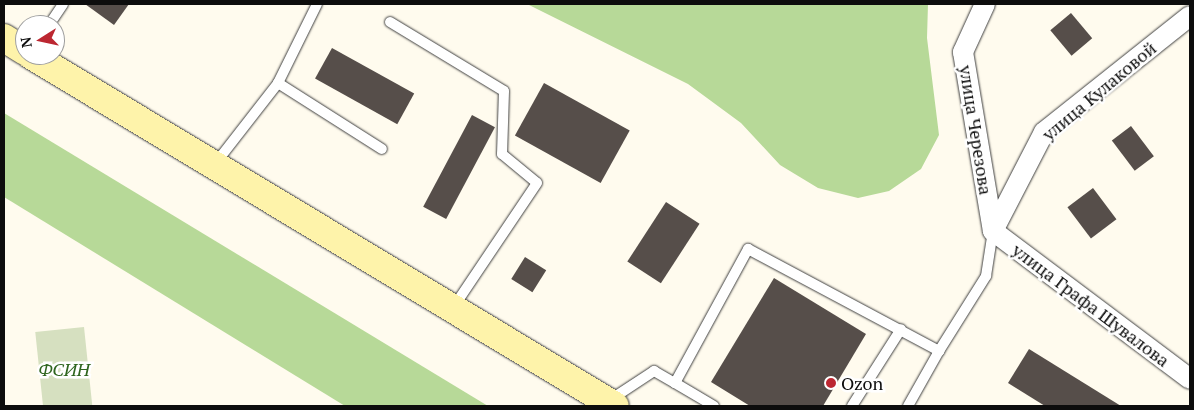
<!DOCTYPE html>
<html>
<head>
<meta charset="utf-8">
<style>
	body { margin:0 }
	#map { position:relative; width:1194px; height:410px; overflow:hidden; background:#fffbee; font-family:"PT Serif",serif }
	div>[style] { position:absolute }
	.forest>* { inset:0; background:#b7d998 }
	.cemetery>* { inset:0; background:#d6e0c0; transform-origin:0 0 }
	.building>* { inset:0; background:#564e4a; transform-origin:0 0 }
	.roads { filter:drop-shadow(0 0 1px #404040) drop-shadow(0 0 1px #404040) }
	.lane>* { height:10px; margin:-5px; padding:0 5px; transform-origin:5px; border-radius:5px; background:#fff }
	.street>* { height:20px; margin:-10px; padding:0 10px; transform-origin:10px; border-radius:10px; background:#fff }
	.secondary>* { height:28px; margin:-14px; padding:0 14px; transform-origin:14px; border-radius:14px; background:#fef3aa }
	.dots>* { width:14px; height:14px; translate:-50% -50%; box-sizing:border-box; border:2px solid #fff; border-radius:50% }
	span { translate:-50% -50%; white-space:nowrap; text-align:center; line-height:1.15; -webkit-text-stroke:5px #fff; paint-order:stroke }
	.street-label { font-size:18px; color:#0d0d0d }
	.park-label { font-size:18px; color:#2e651e; font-style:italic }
	.poi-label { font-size:18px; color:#0d0d0d }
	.left { translate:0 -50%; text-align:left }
	.frame { position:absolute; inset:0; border:5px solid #0d0d0d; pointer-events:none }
	.north { position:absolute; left:15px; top:15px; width:50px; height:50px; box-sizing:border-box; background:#fff; border:1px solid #9e9e9e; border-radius:50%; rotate:260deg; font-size:14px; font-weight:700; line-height:20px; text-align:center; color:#0d0d0d }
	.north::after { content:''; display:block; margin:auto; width:18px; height:22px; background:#bc2731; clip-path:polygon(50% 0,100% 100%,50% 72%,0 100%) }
</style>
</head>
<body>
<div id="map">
	<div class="forest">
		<i style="clip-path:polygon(527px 4px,928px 4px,927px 38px,939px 135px,921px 169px,889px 191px,858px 198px,818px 188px,780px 165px,741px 123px,688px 84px)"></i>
		<i style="clip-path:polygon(4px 113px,488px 406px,345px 406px,4px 197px)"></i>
	</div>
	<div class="cemetery">
		<i style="left:84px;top:327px;width:79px;height:49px;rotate:84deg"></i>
	</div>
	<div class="building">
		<i style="clip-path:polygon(85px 4px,129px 4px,114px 25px)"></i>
		<i style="left:1071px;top:13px;width:33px;height:27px;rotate:50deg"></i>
		<i style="left:332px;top:48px;width:94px;height:35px;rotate:29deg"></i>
		<i style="left:544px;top:83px;width:98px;height:60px;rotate:29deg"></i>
		<i style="left:472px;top:115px;width:26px;height:104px;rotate:28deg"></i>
		<i style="left:1131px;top:126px;width:38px;height:24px;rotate:53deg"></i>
		<i style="left:1093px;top:188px;width:39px;height:32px;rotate:53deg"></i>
		<i style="left:666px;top:202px;width:40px;height:71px;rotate:33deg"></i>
		<i style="left:525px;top:257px;width:25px;height:26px;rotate:32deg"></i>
		<i style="clip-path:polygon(774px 278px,866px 334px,823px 406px,750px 406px,711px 382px)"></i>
		<i style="clip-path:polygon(1029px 349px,1121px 406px,1045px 406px,1008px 383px)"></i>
	</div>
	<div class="roads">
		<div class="lane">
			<i style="left:390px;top:22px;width:133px;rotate:31.2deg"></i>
			<i style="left:504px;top:91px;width:63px;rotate:91.8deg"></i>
			<i style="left:502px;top:154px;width:45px;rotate:39.6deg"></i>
			<i style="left:537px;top:183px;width:151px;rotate:123.9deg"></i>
			<i style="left:49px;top:25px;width:25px;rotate:-56deg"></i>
			<i style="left:278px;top:83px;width:123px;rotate:32.4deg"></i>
			<i style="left:215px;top:164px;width:103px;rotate:-52.1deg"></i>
			<i style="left:278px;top:83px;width:88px;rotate:-63.7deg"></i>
			<i style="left:610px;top:400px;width:53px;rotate:-33.4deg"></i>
			<i style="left:654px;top:371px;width:24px;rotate:30deg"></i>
			<i style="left:714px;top:406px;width:45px;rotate:-149.5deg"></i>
			<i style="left:675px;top:383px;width:153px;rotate:-61.4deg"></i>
			<i style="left:748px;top:249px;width:217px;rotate:28.1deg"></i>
			<i style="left:939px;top:351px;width:89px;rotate:-57.9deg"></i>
			<i style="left:986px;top:276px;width:46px;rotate:-81.2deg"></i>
			<i style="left:852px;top:406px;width:91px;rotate:-57.5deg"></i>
			<i style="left:908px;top:406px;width:63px;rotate:-60.6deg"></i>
		</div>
		<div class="street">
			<i style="left:985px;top:4px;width:53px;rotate:114.6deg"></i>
			<i style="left:963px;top:52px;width:181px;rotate:80.5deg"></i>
			<i style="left:993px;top:231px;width:111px;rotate:-62.7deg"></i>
			<i style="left:1044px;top:132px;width:186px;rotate:-38.5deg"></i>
			<i style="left:993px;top:231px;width:246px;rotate:36.9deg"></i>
		</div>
		<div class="secondary">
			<i style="left:4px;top:38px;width:25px;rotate:32deg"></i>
			<i style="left:31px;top:55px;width:681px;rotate:31.01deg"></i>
		</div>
	</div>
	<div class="dots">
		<i style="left:831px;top:383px;background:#bc2731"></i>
	</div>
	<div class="street-label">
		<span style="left:1099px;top:91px;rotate:-40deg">улица Кулаковой</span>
		<span style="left:976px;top:130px;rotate:81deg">улица Черезова</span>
		<span style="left:1091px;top:305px;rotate:37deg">улица Графа Шувалова</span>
	</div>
	<div class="park-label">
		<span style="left:64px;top:369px">ФСИН</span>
	</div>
	<div class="poi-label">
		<span class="left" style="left:841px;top:383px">Ozon</span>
	</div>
	<div class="frame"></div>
	<div class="north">N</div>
</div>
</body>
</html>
